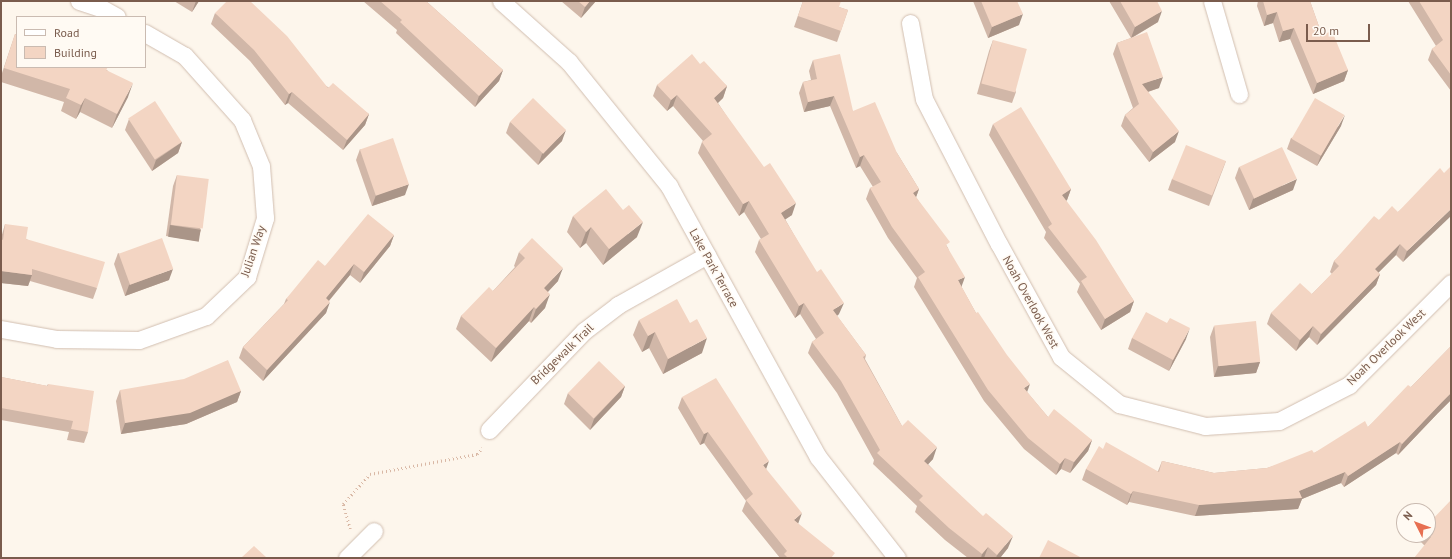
<!DOCTYPE html>
<html>
<head>
<meta charset="utf-8">
<style>
	body { margin:0 }
	#map { position:relative; width:1452px; height:559px; overflow:hidden; background:#fdf6ec; font-family:"PT Sans",sans-serif }
	div>[style] { position:absolute }
	.path>* { height:2.5px; margin-top:-1.25px; transform-origin:0; background:repeating-linear-gradient(90deg,#d9b8a5 0 1px,transparent 0 4px) }
	.roads { filter:drop-shadow(0 0 1px #d1beb0) drop-shadow(0 0 1px #d1beb0) }
	.minor>* { height:17px; margin:-8.5px; padding:0 8.5px; transform-origin:8.5px; border-radius:8.5px; background:#fff }
	.wall>* { inset:0; background:#d1b7a8 }
	.shaded-wall>* { inset:0; background:#aa9588; transform-origin:0 0 }
	.building>* { inset:0; background:#f3d5c3; transform-origin:0 0 }
	span { translate:-50% -50%; white-space:nowrap; text-align:center; line-height:1.15; -webkit-text-stroke:3px #fffaf3; paint-order:stroke }
	.street-label { font-size:12px; color:#7a5c4d }
	.frame { position:absolute; inset:0; border:2px solid #7a5c4d; pointer-events:none }
	.legend { position:absolute; left:16px; top:16px; width:130px; height:52px; box-sizing:border-box; background:#fffaf3; border:1px solid #cabbb1; margin:0; padding:5px 7px; list-style:none; font-size:12px; color:#7a5c4d }
	.legend li { display:flex; align-items:center; gap:8px; height:20px }
	.legend b { width:20px; border:1px solid #cabbb1 }
	.north { position:absolute; left:1396px; top:503px; width:40px; height:40px; box-sizing:border-box; background:#fffaf3; border:1px solid #cabbb1; border-radius:50%; rotate:312deg; font-size:11px; font-weight:700; line-height:16px; text-align:center; color:#7a5c4d }
	.north::after { content:''; display:block; margin:auto; width:14px; height:18px; background:#e76f51; clip-path:polygon(50% 0,100% 100%,50% 72%,0 100%) }
	.scale { position:absolute; left:1306px; top:24px; width:64px; height:18px; box-sizing:border-box; border:2px solid #7a5c4d; border-top:0; padding-left:5px; font-size:12px; line-height:14px; white-space:nowrap; color:#7a5c4d; -webkit-text-stroke:3px #fffaf3; paint-order:stroke }
</style>
</head>
<body>
<div id="map">
	<div class="path">
		<i style="left:350px;top:529px;width:26px;rotate:-106deg"></i>
		<i style="left:343px;top:504px;width:40px;rotate:-48deg"></i>
		<i style="left:370px;top:474px;width:109px;rotate:-10.6deg"></i>
		<i style="left:477px;top:454px;width:8px;rotate:-50deg"></i>
	</div>
	<div class="roads">
		<div class="minor">
			<i style="left:79px;top:1px;width:23px;rotate:18deg"></i>
			<i style="left:101px;top:8px;width:18px;rotate:29deg"></i>
			<i style="left:501px;top:1px;width:91px;rotate:41.9deg"></i>
			<i style="left:569px;top:62px;width:159px;rotate:51.1deg"></i>
			<i style="left:669px;top:186px;width:309px;rotate:61.2deg"></i>
			<i style="left:818px;top:457px;width:128px;rotate:52deg"></i>
			<i style="left:1212px;top:1px;width:97px;rotate:73.8deg"></i>
			<i style="left:910px;top:23px;width:77px;rotate:79.6deg"></i>
			<i style="left:924px;top:99px;width:163px;rotate:62.7deg"></i>
			<i style="left:999px;top:244px;width:129px;rotate:61.2deg"></i>
			<i style="left:1061px;top:357px;width:75px;rotate:39deg"></i>
			<i style="left:1119px;top:404px;width:89px;rotate:14.3deg"></i>
			<i style="left:1205px;top:426px;width:74px;rotate:-3.9deg"></i>
			<i style="left:1279px;top:421px;width:79px;rotate:-27.2deg"></i>
			<i style="left:1349px;top:385px;width:144px;rotate:-45deg"></i>
			<i style="left:1px;top:329px;width:57px;rotate:10.1deg"></i>
			<i style="left:57px;top:339px;width:82px;rotate:0.7deg"></i>
			<i style="left:139px;top:340px;width:71px;rotate:-19.7deg"></i>
			<i style="left:206px;top:316px;width:57px;rotate:-43.6deg"></i>
			<i style="left:247px;top:277px;width:62px;rotate:-73deg"></i>
			<i style="left:265px;top:218px;width:52px;rotate:-94.4deg"></i>
			<i style="left:261px;top:166px;width:50px;rotate:-112.4deg"></i>
			<i style="left:242px;top:120px;width:86px;rotate:-131.7deg"></i>
			<i style="left:185px;top:56px;width:46px;rotate:-150.1deg"></i>
			<i style="left:489px;top:430px;width:137px;rotate:-46.2deg"></i>
			<i style="left:584px;top:331px;width:43px;rotate:-37.4deg"></i>
			<i style="left:618px;top:305px;width:102px;rotate:-29.3deg"></i>
			<i style="left:347px;top:558px;width:38px;rotate:-45deg"></i>
		</div>
	</div>
	<div class="wall">
		<i style="clip-path:polygon(174px 1px,199px 1px,192px 12px)"></i>
		<i style="clip-path:polygon(363px 1px,426px 1px,503px 70px,499px 81px,475px 107px,396px 33px,397px 30px)"></i>
		<i style="clip-path:polygon(561px 1px,596px 1px,581px 18px)"></i>
		<i style="clip-path:polygon(803px 1px,839px 7px,848px 10px,837px 42px,794px 27px)"></i>
		<i style="clip-path:polygon(973px 1px,1017px 1px,1019px 25px,988px 38px)"></i>
		<i style="clip-path:polygon(1109px 1px,1157px 1px,1158px 22px,1132px 38px,1159px 88px,1148px 92px,1175px 142px,1149px 162px,1121px 126px,1125px 115px,1133px 108px,1113px 54px,1117px 43px,1131px 38px)"></i>
		<i style="clip-path:polygon(1258px 1px,1310px 1px,1322px 35px,1348px 70px,1344px 81px,1313px 94px,1290px 39px,1279px 42px,1273px 23px,1264px 26px,1257px 6px)"></i>
		<i style="clip-path:polygon(1408px 1px,1451px 1px,1451px 91px,1428px 60px,1432px 49px,1436px 46px)"></i>
		<i style="clip-path:polygon(215px 13px,369px 114px,365px 125px,343px 150px,288px 103px,285px 105px,250px 61px,211px 24px)"></i>
		<i style="clip-path:polygon(15px 34px,107px 70px,128px 97px,112px 128px,80px 112px,76px 119px,61px 111px,64px 102px,1px 82px,1px 76px)"></i>
		<i style="clip-path:polygon(993px 40px,1016px 92px,1012px 103px,977px 94px,989px 51px)"></i>
		<i style="clip-path:polygon(813px 60px,853px 111px,897px 153px,919px 189px,916px 197px,948px 248px,961px 286px,976px 313px,1027px 392px,1048px 417px,1092px 440px,1088px 451px,1070px 473px,1061px 469px,1056px 475px,1024px 449px,984px 401px,914px 287px,917px 278px,888px 238px,866px 199px,870px 188px,873px 187px,860px 166px,856px 168px,830px 106px,804px 112px,799px 93px,803px 82px,811px 80px,809px 71px)"></i>
		<i style="clip-path:polygon(700px 64px,727px 86px,723px 98px,718px 103px,792px 215px,785px 219px,839px 314px,837px 316px,866px 355px,865px 359px,902px 426px,933px 459px,928px 464px,1008px 548px,1000px 558px,968px 558px,945px 540px,915px 512px,917px 506px,873px 464px,874px 460px,837px 393px,808px 353px,812px 342px,816px 339px,800px 314px,795px 318px,755px 252px,759px 240px,761px 239px,744px 212px,739px 216px,698px 153px,702px 142px,703px 141px,673px 106px,667px 111px,653px 96px,657px 85px)"></i>
		<i style="clip-path:polygon(129px 119px,182px 142px,178px 153px,152px 171px,125px 130px)"></i>
		<i style="clip-path:polygon(510px 122px,562px 141px,538px 165px,506px 133px)"></i>
		<i style="clip-path:polygon(993px 124px,1071px 189px,1067px 200px,1066px 201px,1134px 301px,1130px 312px,1101px 330px,1077px 292px,1080px 284px,1044px 238px,1046px 232px,989px 135px)"></i>
		<i style="clip-path:polygon(1341px 126px,1317px 166px,1287px 149px,1291px 138px)"></i>
		<i style="clip-path:polygon(360px 149px,405px 195px,372px 206px,356px 160px)"></i>
		<i style="clip-path:polygon(1226px 161px,1209px 206px,1168px 190px,1172px 179px)"></i>
		<i style="clip-path:polygon(1239px 167px,1293px 190px,1249px 210px,1235px 178px)"></i>
		<i style="clip-path:polygon(1444px 173px,1403px 262px,1396px 255px,1378px 273px,1380px 274px,1376px 285px,1317px 345px,1309px 337px,1296px 351px,1267px 324px,1271px 313px,1312px 294px,1332px 274px,1330px 272px,1334px 261px,1379px 220px,1398px 212px)"></i>
		<i style="clip-path:polygon(177px 175px,201px 230px,197px 241px,166px 236px,173px 186px)"></i>
		<i style="clip-path:polygon(573px 216px,637px 237px,603px 265px,586px 243px,580px 248px,567px 232px)"></i>
		<i style="clip-path:polygon(5px 224px,97px 288px,93px 299px,30px 281px,28px 286px,1px 283px,1px 238px)"></i>
		<i style="clip-path:polygon(394px 235px,390px 246px,360px 283px,350px 275px,329px 301px,326px 313px,263px 381px,239px 358px,243px 347px,284px 304px,286px 299px,325px 266px)"></i>
		<i style="clip-path:polygon(519px 252px,558px 281px,548px 292px,545px 308px,531px 323px,529px 321px,491px 362px,456px 329px,461px 316px,493px 291px,515px 267px,514px 266px)"></i>
		<i style="clip-path:polygon(118px 253px,169px 280px,125px 296px,114px 264px)"></i>
		<i style="clip-path:polygon(639px 320px,702px 353px,663px 374px,649px 348px,642px 352px,633px 335px)"></i>
		<i style="clip-path:polygon(1214px 326px,1260px 362px,1256px 373px,1214px 377px,1210px 337px)"></i>
		<i style="clip-path:polygon(1132px 338px,1186px 339px,1169px 371px,1128px 349px)"></i>
		<i style="clip-path:polygon(1451px 346px,1451px 400px,1438px 413px,1398px 455px,1396px 453px,1344px 487px,1341px 483px,1302px 499px,1298px 509px,1195px 516px,1129px 502px,1127px 505px,1082px 480px,1086px 469px,1158px 471px,1162px 461px,1214px 473px,1267px 468px,1314px 453px,1368px 427px,1411px 387px)"></i>
		<i style="clip-path:polygon(1px 377px,47px 386px,48px 384px,88px 432px,84px 443px,67px 440px,69px 432px,1px 420px)"></i>
		<i style="clip-path:polygon(625px 386px,621px 397px,590px 430px,564px 404px,568px 393px)"></i>
		<i style="clip-path:polygon(120px 390px,241px 391px,237px 402px,186px 424px,121px 434px,116px 401px)"></i>
		<i style="clip-path:polygon(682px 397px,766px 469px,798px 524px,833px 558px,780px 558px,742px 511px,746px 501px,704px 443px,700px 445px,678px 408px)"></i>
		<i style="clip-path:polygon(1428px 524px,1451px 558px,1424px 545px,1419px 540px,1421px 535px,1428px 535px)"></i>
	</div>
	<div class="shaded-wall">
		<i style="clip-path:polygon(196px 1px,199px 1px,192px 12px)"></i>
		<i style="clip-path:polygon(590px 1px,596px 1px,581px 18px,585px 7px)"></i>
		<i style="clip-path:polygon(1162px 11px,1158px 22px,1131px 38px,1135px 27px)"></i>
		<i style="clip-path:polygon(1277px 12px,1273px 23px,1264px 26px,1267px 15px)"></i>
		<i style="clip-path:polygon(1023px 14px,1019px 25px,988px 38px,992px 27px)"></i>
		<i style="clip-path:polygon(1294px 28px,1290px 39px,1279px 42px,1283px 31px)"></i>
		<i style="clip-path:polygon(503px 70px,499px 81px,475px 107px,479px 96px)"></i>
		<i style="clip-path:polygon(1348px 70px,1344px 81px,1313px 94px,1317px 83px)"></i>
		<i style="clip-path:polygon(1163px 77px,1159px 88px,1138px 95px,1142px 84px)"></i>
		<i style="clip-path:polygon(133px 83px,128px 97px,112px 128px,117px 114px)"></i>
		<i style="clip-path:polygon(727px 86px,723px 98px,710px 110px,714px 98px)"></i>
		<i style="clip-path:polygon(292px 92px,288px 103px,285px 105px,289px 94px)"></i>
		<i style="clip-path:polygon(677px 95px,673px 106px,667px 111px,671px 100px)"></i>
		<i style="clip-path:polygon(834px 96px,830px 106px,804px 112px,808px 102px)"></i>
		<i style="clip-path:polygon(85px 98px,80px 112px,76px 119px,81px 105px)"></i>
		<i style="clip-path:polygon(369px 114px,365px 125px,343px 150px,347px 140px)"></i>
		<i style="clip-path:polygon(1345px 115px,1341px 126px,1317px 166px,1321px 155px)"></i>
		<i style="clip-path:polygon(566px 130px,562px 141px,538px 165px,542px 154px)"></i>
		<i style="clip-path:polygon(1179px 131px,1175px 142px,1149px 162px,1153px 152px)"></i>
		<i style="clip-path:polygon(182px 142px,178px 153px,152px 171px,156px 160px)"></i>
		<i style="clip-path:polygon(864px 155px,860px 166px,856px 168px,860px 157px)"></i>
		<i style="clip-path:polygon(1297px 179px,1293px 190px,1249px 210px,1253px 199px)"></i>
		<i style="clip-path:polygon(409px 184px,405px 195px,372px 206px,376px 195px)"></i>
		<i style="clip-path:polygon(919px 189px,915px 200px,913px 193px)"></i>
		<i style="clip-path:polygon(1071px 189px,1067px 200px,1058px 206px,1062px 195px)"></i>
		<i style="clip-path:polygon(749px 201px,744px 212px,739px 216px,743px 204px)"></i>
		<i style="clip-path:polygon(796px 203px,792px 215px,777px 225px,781px 213px)"></i>
		<i style="clip-path:polygon(1451px 209px,1451px 216px,1403px 262px,1407px 251px)"></i>
		<i style="clip-path:polygon(643px 222px,637px 237px,603px 265px,609px 249px)"></i>
		<i style="left:170px;top:225px;width:31px;height:12px;rotate:9deg"></i>
		<i style="clip-path:polygon(591px 227px,586px 243px,580px 248px,586px 232px)"></i>
		<i style="clip-path:polygon(394px 235px,390px 246px,360px 283px,364px 272px)"></i>
		<i style="clip-path:polygon(1400px 244px,1396px 255px,1371px 280px,1375px 269px)"></i>
		<i style="clip-path:polygon(354px 264px,350px 275px,322px 309px,326px 298px)"></i>
		<i style="clip-path:polygon(563px 268px,558px 281px,539px 301px,544px 288px)"></i>
		<i style="clip-path:polygon(173px 269px,169px 280px,125px 296px,129px 285px)"></i>
		<i style="clip-path:polygon(1px 271px,32px 275px,28px 286px,1px 283px)"></i>
		<i style="clip-path:polygon(1380px 274px,1376px 285px,1317px 345px,1321px 334px)"></i>
		<i style="clip-path:polygon(965px 277px,961px 288px,958px 280px)"></i>
		<i style="clip-path:polygon(550px 294px,545px 308px,531px 323px,536px 309px)"></i>
		<i style="clip-path:polygon(1134px 301px,1130px 312px,1101px 330px,1105px 319px)"></i>
		<i style="clip-path:polygon(330px 302px,326px 313px,263px 381px,267px 370px)"></i>
		<i style="clip-path:polygon(804px 303px,800px 314px,795px 318px,799px 306px)"></i>
		<i style="clip-path:polygon(844px 303px,839px 314px,829px 322px,833px 310px)"></i>
		<i style="clip-path:polygon(534px 307px,529px 321px,491px 362px,496px 348px)"></i>
		<i style="clip-path:polygon(1313px 326px,1309px 337px,1296px 351px,1300px 340px)"></i>
		<i style="clip-path:polygon(1190px 328px,1186px 339px,1169px 371px,1173px 360px)"></i>
		<i style="clip-path:polygon(655px 332px,649px 348px,642px 352px,648px 336px)"></i>
		<i style="clip-path:polygon(707px 338px,702px 353px,663px 374px,668px 359px)"></i>
		<i style="clip-path:polygon(1260px 362px,1256px 373px,1214px 377px,1218px 366px)"></i>
		<i style="clip-path:polygon(1030px 384px,1026px 395px,1024px 388px)"></i>
		<i style="clip-path:polygon(625px 386px,621px 397px,590px 430px,594px 419px)"></i>
		<i style="clip-path:polygon(241px 391px,237px 402px,186px 424px,121px 434px,125px 423px)"></i>
		<i style="clip-path:polygon(1451px 393px,1451px 400px,1438px 413px,1398px 455px,1402px 444px,1442px 402px)"></i>
		<i style="clip-path:polygon(708px 432px,704px 443px,700px 445px,704px 434px)"></i>
		<i style="clip-path:polygon(1092px 440px,1088px 451px,1070px 473px,1074px 462px)"></i>
		<i style="clip-path:polygon(1400px 442px,1396px 453px,1344px 487px,1348px 476px)"></i>
		<i style="clip-path:polygon(937px 447px,933px 459px,920px 473px,924px 461px)"></i>
		<i style="clip-path:polygon(1065px 458px,1061px 469px,1056px 475px,1060px 464px)"></i>
		<i style="clip-path:polygon(769px 461px,765px 472px,763px 465px)"></i>
		<i style="clip-path:polygon(1345px 472px,1341px 483px,1302px 499px,1298px 509px,1195px 516px,1199px 505px,1299px 491px)"></i>
		<i style="clip-path:polygon(1133px 491px,1129px 502px,1127px 505px,1131px 494px)"></i>
		<i style="clip-path:polygon(802px 513px,798px 524px,794px 520px)"></i>
		<i style="clip-path:polygon(1013px 536px,1008px 548px,1000px 558px,996px 558px,997px 555px)"></i>
		<i style="clip-path:polygon(988px 547px,984px 558px,981px 558px,982px 554px)"></i>
	</div>
	<div class="building">
		<i style="clip-path:polygon(227px 1px,250px 1px,287px 36px,328px 88px,333px 83px,369px 114px,347px 140px,292px 92px,289px 94px,254px 50px,215px 13px)"></i>
		<i style="clip-path:polygon(380px 1px,426px 1px,503px 70px,479px 96px,400px 22px,402px 20px)"></i>
		<i style="clip-path:polygon(578px 1px,590px 1px,585px 7px)"></i>
		<i style="clip-path:polygon(803px 1px,841px 1px,839px 7px,848px 10px,841px 31px,798px 16px)"></i>
		<i style="clip-path:polygon(981px 1px,1017px 1px,1023px 14px,992px 27px)"></i>
		<i style="clip-path:polygon(1120px 1px,1157px 1px,1162px 11px,1135px 27px)"></i>
		<i style="clip-path:polygon(1263px 1px,1310px 1px,1322px 35px,1332px 31px,1348px 70px,1317px 83px,1294px 28px,1283px 31px,1277px 12px,1267px 15px)"></i>
		<i style="clip-path:polygon(1419px 1px,1451px 1px,1451px 75px,1432px 49px,1443px 40px)"></i>
		<i style="clip-path:polygon(1147px 32px,1163px 77px,1142px 84px,1179px 131px,1153px 152px,1125px 115px,1139px 104px,1117px 43px)"></i>
		<i style="clip-path:polygon(15px 34px,17px 35px,17px 67px,108px 67px,106px 70px,133px 83px,117px 114px,85px 98px,81px 105px,66px 98px,70px 89px,4px 68px)"></i>
		<i style="left:993px;top:40px;width:35px;height:45px;rotate:15deg"></i>
		<i style="clip-path:polygon(692px 54px,700px 64px,704px 61px,727px 86px,714px 98px,764px 167px,770px 163px,796px 203px,781px 213px,817px 272px,821px 269px,844px 303px,833px 310px,866px 355px,863px 357px,902px 426px,908px 420px,937px 447px,924px 461px,983px 516px,986px 513px,1013px 536px,997px 555px,988px 547px,982px 554px,949px 528px,919px 500px,923px 496px,877px 453px,880px 450px,841px 381px,812px 342px,824px 333px,804px 303px,799px 306px,759px 240px,769px 234px,749px 201px,743px 204px,702px 142px,712px 134px,677px 95px,671px 100px,657px 85px)"></i>
		<i style="clip-path:polygon(840px 54px,853px 111px,875px 102px,897px 153px,919px 189px,913px 193px,950px 242px,946px 245px,965px 277px,958px 280px,976px 313px,978px 312px,1007px 355px,1030px 384px,1024px 388px,1048px 417px,1054px 409px,1092px 440px,1074px 462px,1065px 458px,1060px 464px,1028px 438px,988px 390px,918px 277px,925px 272px,892px 227px,870px 188px,881px 182px,864px 155px,860px 157px,834px 96px,808px 102px,803px 82px,817px 79px,813px 60px)"></i>
		<i style="left:533px;top:98px;width:46px;height:33px;rotate:44deg"></i>
		<i style="left:1315px;top:98px;width:34px;height:47px;rotate:30deg"></i>
		<i style="left:155px;top:101px;width:49px;height:32px;rotate:57deg"></i>
		<i style="clip-path:polygon(1021px 107px,1071px 189px,1062px 195px,1096px 240px,1134px 301px,1105px 319px,1081px 281px,1087px 277px,1048px 227px,1052px 224px,993px 124px)"></i>
		<i style="left:393px;top:138px;width:49px;height:35px;rotate:71deg"></i>
		<i style="left:1186px;top:145px;width:43px;height:37px;rotate:22deg"></i>
		<i style="left:1282px;top:147px;width:35px;height:47px;rotate:65deg"></i>
		<i style="clip-path:polygon(1451px 166px,1451px 209px,1407px 251px,1400px 244px,1375px 269px,1380px 274px,1321px 334px,1313px 326px,1300px 340px,1271px 313px,1300px 283px,1312px 294px,1339px 266px,1334px 261px,1374px 216px,1379px 220px,1392px 206px,1398px 212px,1440px 168px,1444px 173px)"></i>
		<i style="left:177px;top:175px;width:32px;height:50px;rotate:7deg"></i>
		<i style="clip-path:polygon(606px 189px,623px 210px,629px 205px,643px 222px,609px 249px,591px 227px,586px 232px,573px 216px)"></i>
		<i style="clip-path:polygon(368px 214px,394px 235px,364px 272px,354px 264px,326px 298px,330px 302px,267px 370px,243px 347px,288px 300px,286px 299px,318px 260px,325px 266px)"></i>
		<i style="clip-path:polygon(5px 224px,28px 227px,26px 239px,105px 262px,97px 288px,32px 269px,32px 275px,1px 271px,1px 239px,3px 240px)"></i>
		<i style="left:162px;top:238px;width:33px;height:46px;rotate:70deg"></i>
		<i style="clip-path:polygon(532px 238px,563px 268px,544px 288px,550px 294px,536px 309px,534px 307px,496px 348px,461px 316px,489px 287px,493px 291px,525px 258px,519px 252px)"></i>
		<i style="clip-path:polygon(677px 299px,690px 323px,697px 319px,707px 338px,668px 359px,655px 332px,648px 336px,639px 320px)"></i>
		<i style="clip-path:polygon(1146px 312px,1167px 323px,1170px 318px,1190px 328px,1173px 360px,1132px 338px)"></i>
		<i style="left:1256px;top:321px;width:41px;height:42px;rotate:84deg"></i>
		<i style="clip-path:polygon(1451px 346px,1451px 393px,1442px 402px,1402px 444px,1400px 442px,1348px 476px,1345px 472px,1299px 491px,1302px 498px,1199px 505px,1133px 491px,1131px 494px,1086px 469px,1099px 446px,1103px 449px,1106px 442px,1159px 472px,1162px 461px,1214px 473px,1267px 468px,1312px 450px,1314px 453px,1365px 421px,1368px 427px,1408px 385px,1411px 387px)"></i>
		<i style="clip-path:polygon(228px 360px,241px 391px,190px 413px,125px 423px,120px 390px,184px 379px)"></i>
		<i style="left:599px;top:361px;width:36px;height:45px;rotate:44deg"></i>
		<i style="clip-path:polygon(1px 377px,48px 386px,48px 384px,94px 391px,88px 432px,71px 429px,73px 421px,1px 408px)"></i>
		<i style="clip-path:polygon(716px 378px,769px 461px,763px 465px,802px 513px,794px 520px,835px 553px,831px 558px,788px 558px,784px 554px,787px 551px,746px 500px,753px 494px,708px 432px,704px 434px,682px 397px)"></i>
		<i style="clip-path:polygon(1451px 500px,1451px 558px,1414px 558px,1431px 537px,1428px 534px,1428px 524px)"></i>
		<i style="clip-path:polygon(1048px 540px,1082px 558px,1039px 558px)"></i>
		<i style="clip-path:polygon(254px 546px,267px 558px,241px 558px)"></i>
	</div>
	<div class="street-label">
		<span style="left:253px;top:251px;rotate:-71deg">Julian Way</span>
		<span style="left:714px;top:268px;rotate:61deg">Lake Park Terrace</span>
		<span style="left:1031px;top:302px;rotate:61deg">Noah Overlook West</span>
		<span style="left:1386px;top:347px;rotate:-44deg">Noah Overlook West</span>
		<span style="left:562px;top:354px;rotate:-44deg">Bridgewalk Trail</span>
	</div>
	<div class="frame"></div>
	<ul class="legend">
	<li><b style="height:5px;background:#fff"></b>Road</li>
	<li><b style="height:11px;background:#f3d5c3"></b>Building</li>
	</ul>
	<div class="north">N</div>
	<div class="scale">20 m</div>
</div>
</body>
</html>
